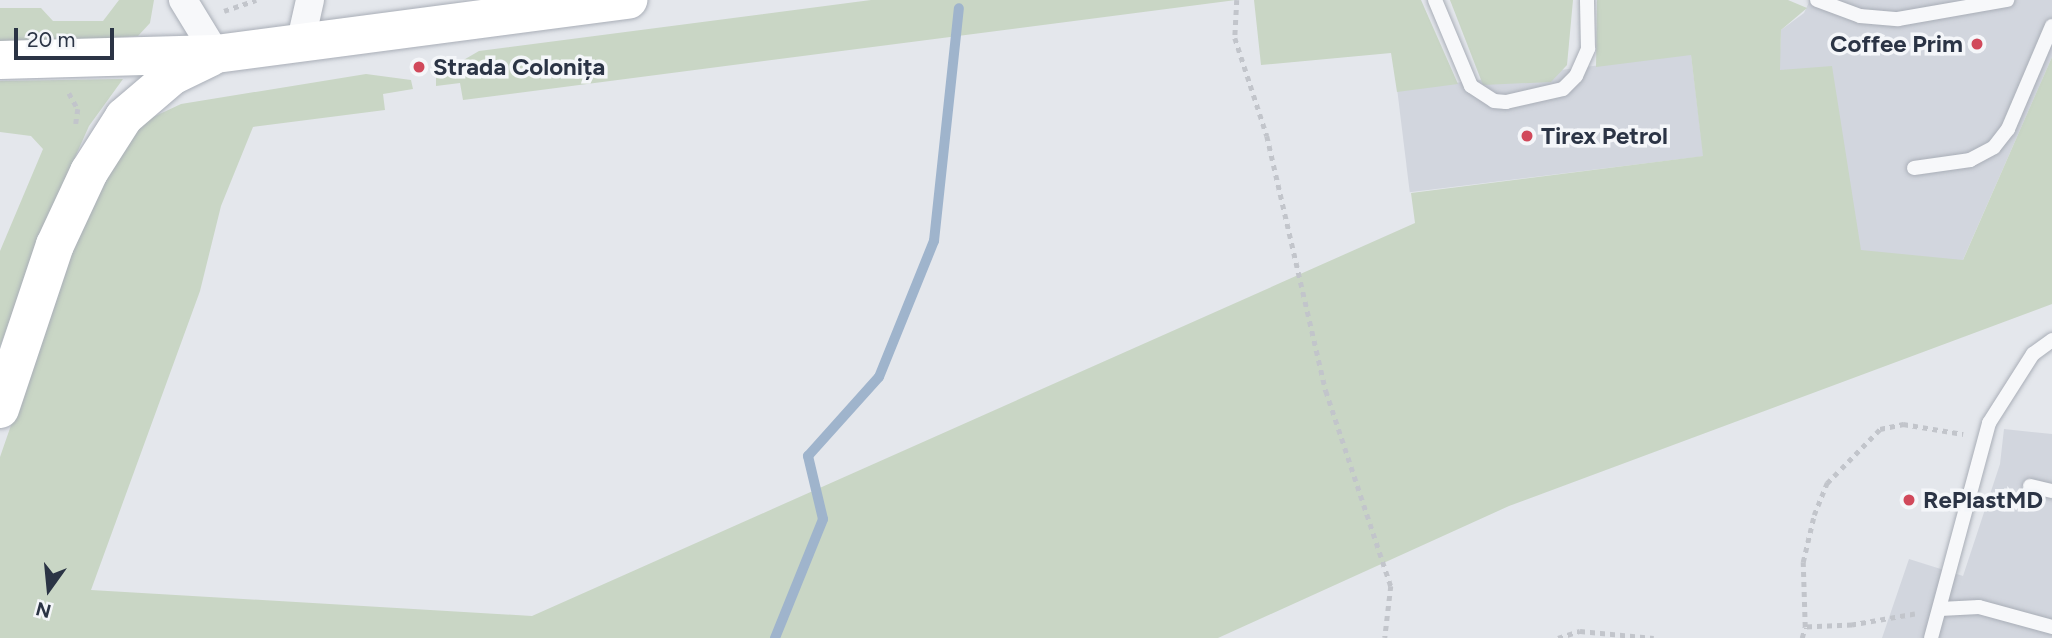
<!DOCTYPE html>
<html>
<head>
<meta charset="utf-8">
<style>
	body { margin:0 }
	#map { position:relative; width:2052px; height:638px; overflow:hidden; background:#e4e7ec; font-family:Figtree,sans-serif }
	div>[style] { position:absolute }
	.built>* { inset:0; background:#d2d6de; transform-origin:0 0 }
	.green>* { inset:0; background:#c9d6c5 }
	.stream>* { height:10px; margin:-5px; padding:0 5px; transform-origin:5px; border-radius:5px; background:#9fb4cc }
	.path>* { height:4.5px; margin-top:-2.25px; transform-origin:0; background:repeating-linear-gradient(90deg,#c2c5cb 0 5px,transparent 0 10px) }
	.roads { filter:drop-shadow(0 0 2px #a9aeb7) drop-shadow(0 0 2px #a9aeb7) }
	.lane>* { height:14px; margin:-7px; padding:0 7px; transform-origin:7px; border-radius:7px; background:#f7f8fa }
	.street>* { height:28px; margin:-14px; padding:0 14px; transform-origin:14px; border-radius:14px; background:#f7f8fa }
	.secondary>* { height:38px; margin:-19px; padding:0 19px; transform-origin:19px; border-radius:19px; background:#fff }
	.dots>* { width:19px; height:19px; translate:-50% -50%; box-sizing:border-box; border:4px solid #f4f6f9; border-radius:50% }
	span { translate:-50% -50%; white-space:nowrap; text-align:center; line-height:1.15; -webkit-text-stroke:7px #f4f6f9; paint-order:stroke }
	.poi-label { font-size:24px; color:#2b3445; font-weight:700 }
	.right { translate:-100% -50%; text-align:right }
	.left { translate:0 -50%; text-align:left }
	.north { position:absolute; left:14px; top:554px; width:70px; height:70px; -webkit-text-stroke:5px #f4f6f9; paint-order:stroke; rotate:195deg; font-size:19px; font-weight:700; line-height:28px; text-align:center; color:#2b3445 }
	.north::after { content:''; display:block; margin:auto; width:24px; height:32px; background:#2b3445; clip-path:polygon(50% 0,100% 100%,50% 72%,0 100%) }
	.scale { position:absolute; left:14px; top:28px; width:100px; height:32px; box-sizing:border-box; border:4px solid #2b3445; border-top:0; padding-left:9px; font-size:21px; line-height:24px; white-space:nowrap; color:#2b3445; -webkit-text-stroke:5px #f4f6f9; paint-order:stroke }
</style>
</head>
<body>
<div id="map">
	<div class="built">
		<i style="clip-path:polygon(1810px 0,2052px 0,2052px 57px,1958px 271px,1850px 259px,1776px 135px,1781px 30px,1804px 13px)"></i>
		<i style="left:1691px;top:54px;width:103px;height:296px;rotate:83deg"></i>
		<i style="clip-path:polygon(2004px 429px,2052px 434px,2052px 638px,1882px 638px,1909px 559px,1963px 576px,2000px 464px)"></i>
	</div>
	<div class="green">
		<i style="clip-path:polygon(119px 0,154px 0,150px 23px,138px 36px,0 45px,0 8px,41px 8px,53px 21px,103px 21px)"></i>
		<i style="clip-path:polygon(871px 0,1236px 0,463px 100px,460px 83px,436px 86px,436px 76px,479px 51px)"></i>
		<i style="clip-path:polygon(1254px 0,1421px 0,1458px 84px,1397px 92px,1391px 53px,1261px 65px)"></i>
		<i style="clip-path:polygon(1450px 0,1573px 0,1567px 65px,1551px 82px,1483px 85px)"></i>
		<i style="clip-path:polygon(1597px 0,1788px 0,1807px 8px,1781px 30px,1780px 70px,1832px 66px,1861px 250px,1963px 260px,2052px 57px,2052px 304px,1509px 506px,1218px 638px,0 638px,0 457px,85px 212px,117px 149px,149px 119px,181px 104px,366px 74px,411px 80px,413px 89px,383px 94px,385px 110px,253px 127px,221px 206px,200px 291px,91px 590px,532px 616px,1415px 223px,1411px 193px,1703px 156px,1691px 55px,1596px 67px)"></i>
		<i style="clip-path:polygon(123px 79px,89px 126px,41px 233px,0 347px,0 251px,43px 149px,31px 136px,0 132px,0 81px)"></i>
	</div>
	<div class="stream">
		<i style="left:775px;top:638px;width:128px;rotate:-68deg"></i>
		<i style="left:823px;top:519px;width:65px;rotate:-103.4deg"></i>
		<i style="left:808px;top:456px;width:106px;rotate:-48.1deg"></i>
		<i style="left:879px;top:377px;width:147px;rotate:-68deg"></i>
		<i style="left:934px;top:241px;width:234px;rotate:-83.9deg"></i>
	</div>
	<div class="path">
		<i style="left:1237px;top:0;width:38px;rotate:93deg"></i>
		<i style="left:1235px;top:38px;width:103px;rotate:71.9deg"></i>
		<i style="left:1267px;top:136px;width:262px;rotate:77deg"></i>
		<i style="left:1326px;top:391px;width:206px;rotate:71.6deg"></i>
		<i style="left:1391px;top:586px;width:52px;rotate:96.6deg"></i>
		<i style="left:224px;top:11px;width:34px;rotate:-19deg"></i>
		<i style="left:69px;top:93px;width:18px;rotate:61deg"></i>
		<i style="left:78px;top:109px;width:15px;rotate:98deg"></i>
		<i style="left:1915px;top:614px;width:64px;rotate:170.1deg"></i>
		<i style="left:1852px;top:625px;width:47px;rotate:177.6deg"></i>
		<i style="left:1805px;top:627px;width:65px;rotate:-91.8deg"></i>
		<i style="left:1803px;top:562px;width:48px;rotate:-76.8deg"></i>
		<i style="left:1814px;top:515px;width:35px;rotate:-68deg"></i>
		<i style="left:1827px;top:483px;width:76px;rotate:-45.5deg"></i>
		<i style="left:1880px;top:429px;width:24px;rotate:-12deg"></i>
		<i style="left:1903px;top:424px;width:61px;rotate:9.5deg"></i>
		<i style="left:1558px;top:638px;width:23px;rotate:-18deg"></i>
		<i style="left:1580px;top:631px;width:74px;rotate:5.4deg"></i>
		<i style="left:1802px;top:638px;width:11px;rotate:-75deg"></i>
	</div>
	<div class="roads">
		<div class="lane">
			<i style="left:1435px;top:0;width:93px;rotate:67.3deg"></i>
			<i style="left:1471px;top:86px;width:27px;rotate:33deg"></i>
			<i style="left:1494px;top:101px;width:12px;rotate:5deg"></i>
			<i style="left:1506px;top:102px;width:58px;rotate:-12.8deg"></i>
			<i style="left:1563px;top:89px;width:18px;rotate:-45deg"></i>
			<i style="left:1576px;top:76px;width:30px;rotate:-66deg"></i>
			<i style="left:1588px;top:49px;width:49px;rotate:-91.2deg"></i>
			<i style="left:1817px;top:0;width:46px;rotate:20.4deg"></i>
			<i style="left:1860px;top:16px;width:38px;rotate:5deg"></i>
			<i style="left:1898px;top:19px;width:111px;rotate:-9.9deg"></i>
			<i style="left:1914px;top:168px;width:57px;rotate:-8.1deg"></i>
			<i style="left:1970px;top:160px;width:27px;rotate:-28deg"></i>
			<i style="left:1994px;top:147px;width:23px;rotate:-52deg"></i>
			<i style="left:2008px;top:129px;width:112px;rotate:-66.9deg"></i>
			<i style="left:2030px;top:486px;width:23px;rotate:13deg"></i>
			<i style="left:1940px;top:609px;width:39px;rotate:-3deg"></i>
			<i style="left:1979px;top:607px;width:76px;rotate:15.3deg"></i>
			<i style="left:1931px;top:638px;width:223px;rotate:-74.9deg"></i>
			<i style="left:1989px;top:423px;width:82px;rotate:-57.5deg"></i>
			<i style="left:2033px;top:354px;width:24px;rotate:-36deg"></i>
		</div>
		<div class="street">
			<i style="left:183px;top:0;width:63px;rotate:58.6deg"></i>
			<i style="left:301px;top:40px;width:41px;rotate:-77.3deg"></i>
		</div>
		<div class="secondary">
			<i style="left:0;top:60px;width:216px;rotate:-1.6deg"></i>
			<i style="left:216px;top:54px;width:416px;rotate:-7.5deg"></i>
			<i style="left:0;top:409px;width:173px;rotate:-71.5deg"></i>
			<i style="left:55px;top:245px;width:81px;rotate:-65deg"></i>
			<i style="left:89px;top:172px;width:65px;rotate:-57.5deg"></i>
			<i style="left:124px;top:117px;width:63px;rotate:-40.5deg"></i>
			<i style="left:172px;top:76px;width:43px;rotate:-26deg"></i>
		</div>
	</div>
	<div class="dots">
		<i style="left:1977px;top:44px;background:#d1495b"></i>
		<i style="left:419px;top:67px;background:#d1495b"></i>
		<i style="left:1527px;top:136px;background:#d1495b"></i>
		<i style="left:1909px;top:500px;background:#d1495b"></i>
	</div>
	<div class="poi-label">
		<span class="right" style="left:1963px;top:44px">Coffee Prim</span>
		<span class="left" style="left:433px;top:67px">Strada Colonița</span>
		<span class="left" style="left:1541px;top:136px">Tirex Petrol</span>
		<span class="left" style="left:1923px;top:500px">RePlastMD</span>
	</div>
	<div class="north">N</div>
	<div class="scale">20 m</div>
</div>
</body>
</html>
